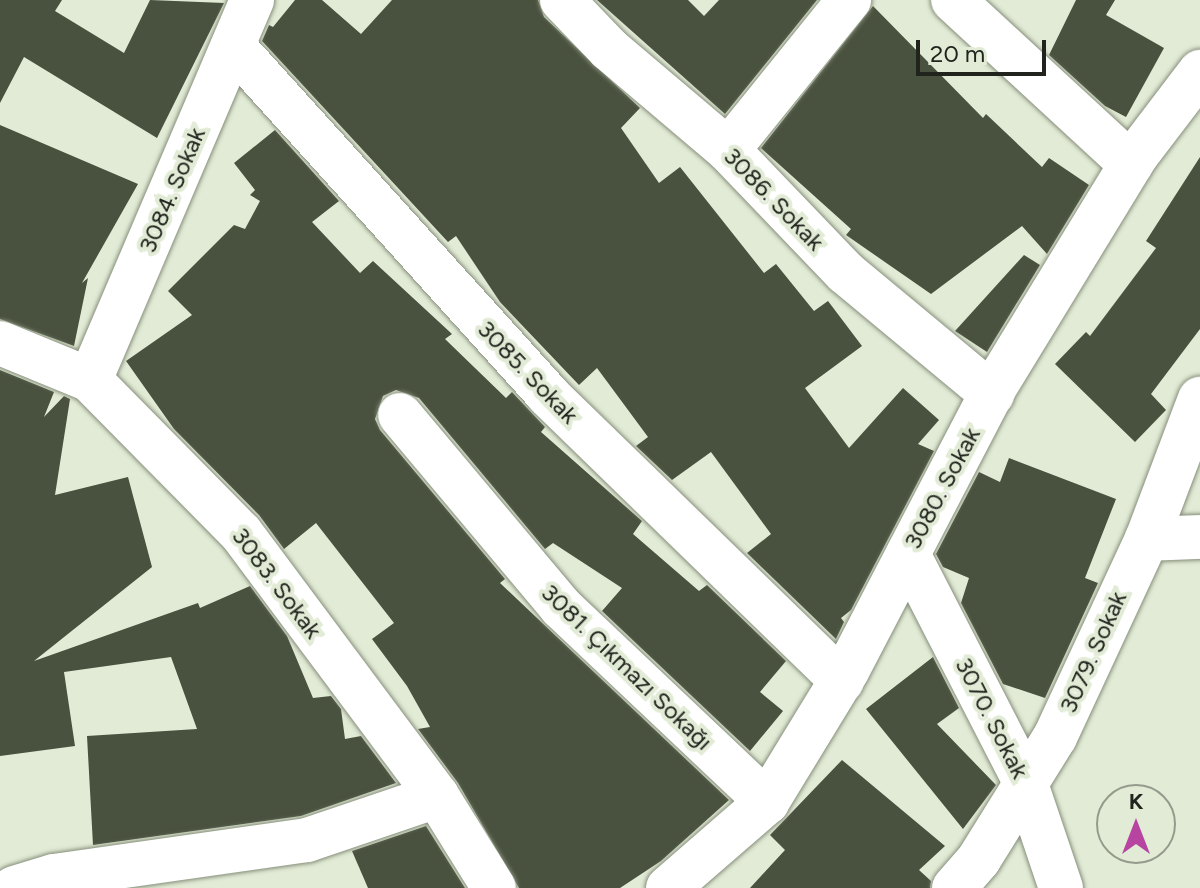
<!DOCTYPE html>
<html>
<head>
<meta charset="utf-8">
<style>
	body { margin:0 }
	#map { position:relative; width:1200px; height:888px; overflow:hidden; background:#e2ebd6; font-family:Figtree,sans-serif }
	div>[style] { position:absolute }
	.building>* { inset:0; background:#49513f }
	.roads { filter:drop-shadow(0 0 2px #868f7b) drop-shadow(0 0 2px #868f7b) }
	.minor>* { height:44px; margin:-22px; padding:0 22px; transform-origin:22px; border-radius:22px; background:#fff }
	span { translate:-50% -50%; white-space:nowrap; text-align:center; line-height:1.15; -webkit-text-stroke:8px #e2ebd6; paint-order:stroke }
	.street-label { font-size:24px; color:#21241d }
	.north { position:absolute; left:1096px; top:784px; width:80px; height:80px; box-sizing:border-box; background:#e2ebd6; border:2px solid #959b8c; border-radius:50%; rotate:0deg; font-size:22px; font-weight:700; line-height:32px; text-align:center; color:#21241d }
	.north::after { content:''; display:block; margin:auto; width:28px; height:36px; background:#b644a0; clip-path:polygon(50% 0,100% 100%,50% 72%,0 100%) }
	.scale { position:absolute; left:916px; top:40px; width:130px; height:36px; box-sizing:border-box; border:4px solid #21241d; border-top:0; padding-left:10px; font-size:24px; line-height:28px; white-space:nowrap; color:#21241d; -webkit-text-stroke:6px #e2ebd6; paint-order:stroke }
</style>
</head>
<body>
<div id="map">
	<div class="building">
		<i style="clip-path:polygon(0 0,62px 0,55px 11px,124px 53px,150px 0,224px 3px,157px 138px,24px 57px,0 103px)"></i>
		<i style="clip-path:polygon(295px 0,322px 0,361px 34px,392px 0,538px 0,544px 17px,640px 108px,621px 128px,659px 183px,680px 167px,764px 273px,776px 264px,814px 311px,828px 301px,862px 346px,805px 388px,849px 448px,903px 388px,939px 420px,918px 444px,934px 451px,851px 610px,841px 618px,844px 622px,836px 639px,747px 553px,771px 534px,711px 452px,672px 480px,636px 446px,648px 437px,597px 368px,579px 385px,500px 302px,456px 236px,448px 242px,262px 41px,269px 25px,273px 27px)"></i>
		<i style="clip-path:polygon(597px 0,688px 0,704px 16px,719px 0,817px 0,725px 114px)"></i>
		<i style="clip-path:polygon(1076px 0,1115px 0,1106px 15px,1164px 48px,1126px 117px,1105px 106px,1049px 55px)"></i>
		<i style="clip-path:polygon(873px 6px,983px 118px,986px 114px,1042px 167px,1049px 158px,1089px 185px,1047px 254px,1022px 226px,931px 294px,846px 235px,851px 229px,761px 148px)"></i>
		<i style="clip-path:polygon(0 125px,138px 184px,82px 283px,88px 278px,74px 346px,0 319px)"></i>
		<i style="clip-path:polygon(275px 130px,339px 201px,312px 222px,360px 273px,373px 261px,452px 334px,445px 339px,506px 398px,512px 392px,545px 427px,541px 432px,642px 521px,633px 534px,699px 591px,707px 585px,786px 661px,760px 692px,783px 711px,750px 751px,602px 611px,622px 588px,553px 543px,545px 549px,419px 398px,396px 390px,383px 396px,375px 419px,380px 430px,505px 579px,500px 583px,729px 800px,661px 861px,620px 888px,519px 888px,458px 783px,418px 729px,430px 727px,407px 686px,372px 639px,394px 623px,316px 523px,284px 549px,259px 515px,174px 429px,126px 361px,192px 315px,168px 291px,234px 225px,245px 229px,260px 201px,250px 195px,255px 190px,234px 163px)"></i>
		<i style="clip-path:polygon(1200px 157px,1200px 329px,1151px 394px,1166px 410px,1135px 442px,1055px 364px,1086px 332px,1090px 336px,1156px 248px,1146px 241px)"></i>
		<i style="clip-path:polygon(1024px 255px,1040px 265px,987px 352px,955px 331px)"></i>
		<i style="clip-path:polygon(0 370px,54px 392px,44px 417px,64px 396px,70px 399px,55px 495px,128px 477px,152px 567px,34px 661px,198px 603px,200px 608px,250px 586px,287px 636px,313px 698px,331px 696px,341px 709px,345px 739px,361px 736px,396px 783px,301px 816px,93px 845px,87px 736px,197px 729px,171px 657px,64px 672px,75px 746px,0 756px)"></i>
		<i style="clip-path:polygon(1009px 458px,1116px 499px,1085px 578px,1098px 583px,1045px 698px,1003px 684px,961px 603px,969px 578px,943px 567px,936px 554px,979px 472px,1000px 482px)"></i>
		<i style="clip-path:polygon(933px 657px,959px 708px,937px 724px,996px 785px,963px 829px,866px 709px)"></i>
		<i style="clip-path:polygon(842px 760px,945px 846px,919px 870px,931px 881px,930px 888px,750px 888px,785px 850px,770px 835px)"></i>
		<i style="clip-path:polygon(426px 826px,465px 888px,368px 888px,352px 851px)"></i>
	</div>
	<div class="roads">
		<div class="minor">
			<i style="left:562px;top:0;width:68px;rotate:46.2deg"></i>
			<i style="left:609px;top:49px;width:156px;rotate:40.3deg"></i>
			<i style="left:728px;top:150px;width:170px;rotate:46.2deg"></i>
			<i style="left:846px;top:273px;width:190px;rotate:39.7deg"></i>
			<i style="left:953px;top:0;width:242px;rotate:42.7deg"></i>
			<i style="left:233px;top:46px;width:470px;rotate:47.9deg"></i>
			<i style="left:548px;top:395px;width:410px;rotate:44.2deg"></i>
			<i style="left:728px;top:150px;width:193px;rotate:-51.1deg"></i>
			<i style="left:0;top:343px;width:97px;rotate:22.3deg"></i>
			<i style="left:90px;top:380px;width:215px;rotate:45.4deg"></i>
			<i style="left:241px;top:533px;width:328px;rotate:53.3deg"></i>
			<i style="left:437px;top:796px;width:108px;rotate:58.2deg"></i>
			<i style="left:90px;top:380px;width:413px;rotate:-66.9deg"></i>
			<i style="left:400px;top:415px;width:251px;rotate:50deg"></i>
			<i style="left:561px;top:607px;width:284px;rotate:43.4deg"></i>
			<i style="left:1147px;top:539px;width:53px;rotate:-2.2deg"></i>
			<i style="left:908px;top:554px;width:259px;rotate:62.8deg"></i>
			<i style="left:1026px;top:784px;width:110px;rotate:71.4deg"></i>
			<i style="left:14px;top:888px;width:42px;rotate:-16.7deg"></i>
			<i style="left:54px;top:876px;width:256px;rotate:-8.1deg"></i>
			<i style="left:307px;top:840px;width:137px;rotate:-18.7deg"></i>
			<i style="left:668px;top:888px;width:131px;rotate:-41deg"></i>
			<i style="left:767px;top:802px;width:153px;rotate:-58.6deg"></i>
			<i style="left:847px;top:671px;width:320px;rotate:-62.5deg"></i>
			<i style="left:995px;top:387px;width:271px;rotate:-58.6deg"></i>
			<i style="left:1136px;top:156px;width:106px;rotate:-52.7deg"></i>
			<i style="left:954px;top:888px;width:38px;rotate:-49deg"></i>
			<i style="left:979px;top:859px;width:144px;rotate:-58.1deg"></i>
			<i style="left:1055px;top:737px;width:218px;rotate:-65.1deg"></i>
			<i style="left:1147px;top:539px;width:150px;rotate:-69.3deg"></i>
		</div>
	</div>
	<div class="street-label">
		<span style="left:172px;top:190px;rotate:-67deg">3084. Sokak</span>
		<span style="left:774px;top:199px;rotate:46deg">3086. Sokak</span>
		<span style="left:528px;top:372px;rotate:46deg">3085. Sokak</span>
		<span style="left:942px;top:488px;rotate:-62deg">3080. Sokak</span>
		<span style="left:277px;top:583px;rotate:53deg">3083. Sokak</span>
		<span style="left:1093px;top:652px;rotate:-66deg">3079. Sokak</span>
		<span style="left:627px;top:667px;rotate:44deg">3081. Çıkmazı Sokağı</span>
		<span style="left:992px;top:718px;rotate:63deg">3070. Sokak</span>
	</div>
	<div class="north">K</div>
	<div class="scale">20 m</div>
</div>
</body>
</html>
